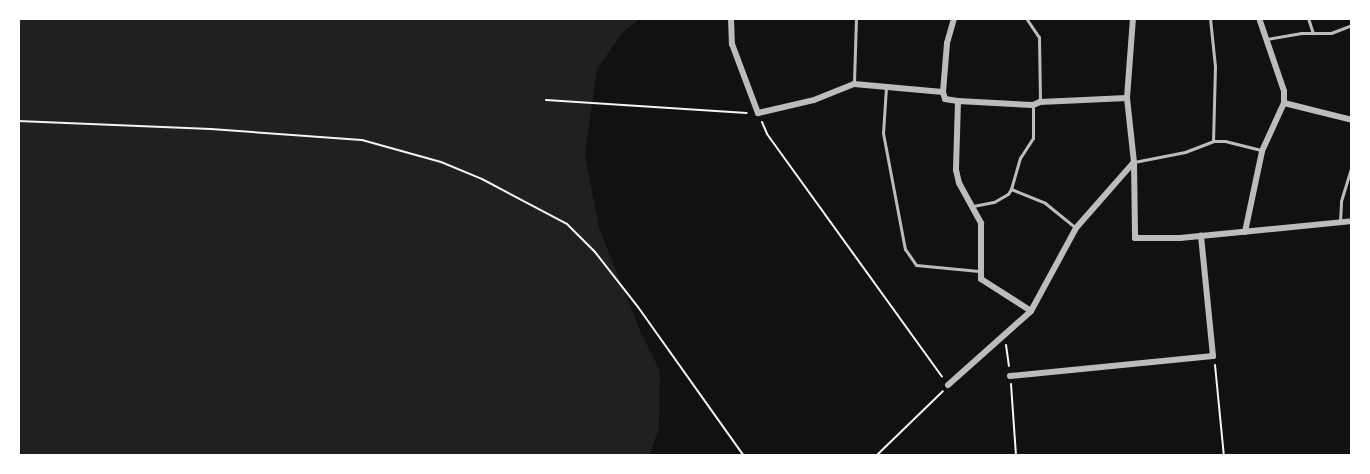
<!DOCTYPE html>
<html>
<head>
<meta charset="utf-8">
<style>
	body { margin:0 }
	#map { position:relative; width:1370px; height:474px; overflow:hidden; background:#111; font-family:Bitter,serif }
	div>[style] { position:absolute }
	.green>* { inset:0; background:#202020 }
	.path>* { height:2px; margin:-1px; padding:0 1px; transform-origin:1px; border-radius:1px; background:#f5f5f5 }
	.service>* { height:3px; margin:-1.5px; padding:0 1.5px; transform-origin:1.5px; border-radius:1.5px; background:#bcbcbc }
	.minor>* { height:6px; margin:-3px; padding:0 3px; transform-origin:3px; border-radius:3px; background:#bcbcbc }
	span { translate:-50% -50%; white-space:nowrap; text-align:center; line-height:1.15; -webkit-text-stroke:4.5px #fff; paint-order:stroke }
	.frame { position:absolute; inset:0; border:20px solid #fff; pointer-events:none }
</style>
</head>
<body>
<div id="map">
	<div class="green">
		<i style="clip-path:polygon(18px 18px,641px 18px,623px 32px,597px 69px,585px 155px,599px 228px,641px 333px,660px 371px,659px 428px,649px 456px,18px 456px)"></i>
	</div>
	<div class="path">
		<i style="left:546px;top:100px;width:201px;rotate:3.7deg"></i>
		<i style="left:18px;top:121px;width:193px;rotate:2.4deg"></i>
		<i style="left:211px;top:129px;width:151px;rotate:4.2deg"></i>
		<i style="left:362px;top:140px;width:82px;rotate:15.6deg"></i>
		<i style="left:441px;top:162px;width:44px;rotate:22.5deg"></i>
		<i style="left:482px;top:179px;width:96px;rotate:27.9deg"></i>
		<i style="left:567px;top:224px;width:40px;rotate:45deg"></i>
		<i style="left:595px;top:252px;width:70px;rotate:52deg"></i>
		<i style="left:638px;top:307px;width:183px;rotate:54.6deg"></i>
		<i style="left:762px;top:122px;width:13px;rotate:67deg"></i>
		<i style="left:767px;top:134px;width:299px;rotate:54.2deg"></i>
		<i style="left:1006px;top:345px;width:21px;rotate:82deg"></i>
		<i style="left:1215px;top:365px;width:91px;rotate:84.4deg"></i>
		<i style="left:1011px;top:384px;width:72px;rotate:86deg"></i>
		<i style="left:876px;top:456px;width:93px;rotate:-44.1deg"></i>
	</div>
	<div class="service">
		<i style="left:1026px;top:18px;width:23px;rotate:56deg"></i>
		<i style="left:1039px;top:37px;width:65px;rotate:89.1deg"></i>
		<i style="left:1210px;top:18px;width:48px;rotate:84.1deg"></i>
		<i style="left:1215px;top:66px;width:75px;rotate:91.5deg"></i>
		<i style="left:1308px;top:18px;width:16px;rotate:72deg"></i>
		<i style="left:1267px;top:39px;width:35px;rotate:-10deg"></i>
		<i style="left:1301px;top:33px;width:30px"></i>
		<i style="left:1331px;top:33px;width:22px;rotate:-21deg"></i>
		<i style="left:854px;top:82px;width:64px;rotate:-88.2deg"></i>
		<i style="left:886px;top:87px;width:46px;rotate:93.7deg"></i>
		<i style="left:883px;top:133px;width:118px;rotate:79.3deg"></i>
		<i style="left:905px;top:249px;width:19px;rotate:55deg"></i>
		<i style="left:916px;top:265px;width:63px;rotate:5.4deg"></i>
		<i style="left:1134px;top:162px;width:52px;rotate:-11.1deg"></i>
		<i style="left:1185px;top:152px;width:30px;rotate:-21deg"></i>
		<i style="left:1213px;top:141px;width:12px"></i>
		<i style="left:1225px;top:141px;width:37px;rotate:14deg"></i>
		<i style="left:1011px;top:189px;width:37px;rotate:22deg"></i>
		<i style="left:1045px;top:203px;width:40px;rotate:39deg"></i>
		<i style="left:973px;top:206px;width:21px;rotate:-11deg"></i>
		<i style="left:994px;top:202px;width:16px;rotate:-30deg"></i>
		<i style="left:1008px;top:194px;width:6px;rotate:-59deg"></i>
		<i style="left:1011px;top:189px;width:32px;rotate:-74deg"></i>
		<i style="left:1020px;top:158px;width:24px;rotate:-57deg"></i>
		<i style="left:1033px;top:138px;width:31px;rotate:-90deg"></i>
		<i style="left:1340px;top:222px;width:21px;rotate:-87deg"></i>
		<i style="left:1341px;top:201px;width:37px;rotate:-73deg"></i>
	</div>
	<div class="minor">
		<i style="left:731px;top:18px;width:26px;rotate:88deg"></i>
		<i style="left:732px;top:44px;width:74px;rotate:69.4deg"></i>
		<i style="left:758px;top:113px;width:57px;rotate:-13.1deg"></i>
		<i style="left:814px;top:100px;width:43px;rotate:-21.8deg"></i>
		<i style="left:854px;top:84px;width:89px;rotate:5.1deg"></i>
		<i style="left:943px;top:92px;width:7px;rotate:74deg"></i>
		<i style="left:945px;top:99px;width:13px;rotate:9deg"></i>
		<i style="left:958px;top:101px;width:75px;rotate:3.1deg"></i>
		<i style="left:1033px;top:105px;width:8px;rotate:-23deg"></i>
		<i style="left:1040px;top:102px;width:87px;rotate:-2.6deg"></i>
		<i style="left:1133px;top:18px;width:80px;rotate:94.3deg"></i>
		<i style="left:1127px;top:98px;width:64px;rotate:83.8deg"></i>
		<i style="left:1134px;top:162px;width:76px;rotate:89.2deg"></i>
		<i style="left:1135px;top:238px;width:45px"></i>
		<i style="left:1180px;top:238px;width:173px;rotate:-5.6deg"></i>
		<i style="left:943px;top:92px;width:49px;rotate:-85.3deg"></i>
		<i style="left:947px;top:43px;width:26px;rotate:-74deg"></i>
		<i style="left:958px;top:101px;width:69px;rotate:91.7deg"></i>
		<i style="left:956px;top:170px;width:13px;rotate:77deg"></i>
		<i style="left:959px;top:183px;width:46px;rotate:61.2deg"></i>
		<i style="left:981px;top:223px;width:56px;rotate:90deg"></i>
		<i style="left:981px;top:279px;width:59px;rotate:32.6deg"></i>
		<i style="left:1284px;top:103px;width:70px;rotate:14deg"></i>
		<i style="left:1245px;top:232px;width:83px;rotate:-78.1deg"></i>
		<i style="left:1262px;top:151px;width:53px;rotate:-65.4deg"></i>
		<i style="left:1284px;top:103px;width:12px;rotate:-90deg"></i>
		<i style="left:1284px;top:91px;width:77px;rotate:-108.9deg"></i>
		<i style="left:1010px;top:376px;width:204px;rotate:-5.6deg"></i>
		<i style="left:1213px;top:356px;width:121px;rotate:-95.7deg"></i>
		<i style="left:948px;top:385px;width:111px;rotate:-41.7deg"></i>
		<i style="left:1031px;top:311px;width:94px;rotate:-61.5deg"></i>
		<i style="left:1076px;top:228px;width:88px;rotate:-48.7deg"></i>
	</div>
	<div class="frame"></div>
</div>
</body>
</html>
